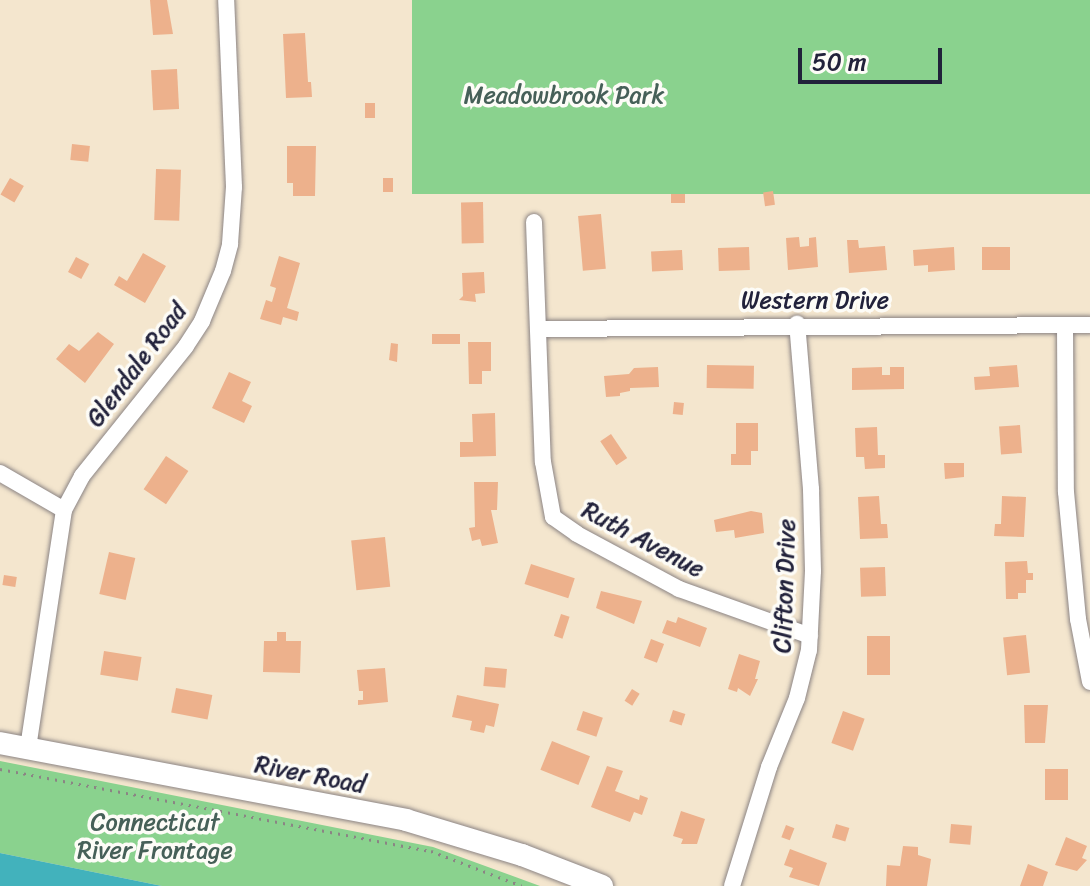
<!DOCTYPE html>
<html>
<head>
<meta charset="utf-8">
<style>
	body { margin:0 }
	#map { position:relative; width:1090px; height:886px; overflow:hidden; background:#f4e6ce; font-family:Sriracha,sans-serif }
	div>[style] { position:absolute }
	.green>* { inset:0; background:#8ad28e; transform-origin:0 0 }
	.water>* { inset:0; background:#42b2bc }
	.building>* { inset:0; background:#edb18c; transform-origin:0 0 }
	.path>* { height:3px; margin-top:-1.5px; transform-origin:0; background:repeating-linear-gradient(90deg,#8b8484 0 2px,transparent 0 8px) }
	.roads { filter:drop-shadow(0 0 2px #8b8484) drop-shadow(0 0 2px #8b8484) }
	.street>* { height:16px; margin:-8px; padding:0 8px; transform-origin:8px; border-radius:8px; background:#fff }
	.secondary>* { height:22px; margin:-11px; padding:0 11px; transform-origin:11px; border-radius:11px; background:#fff }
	span { translate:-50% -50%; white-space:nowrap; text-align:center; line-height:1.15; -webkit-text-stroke:7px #fdfcf7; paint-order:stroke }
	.park-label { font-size:24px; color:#466058 }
	.street-label { font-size:24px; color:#22223b }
	.scale { position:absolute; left:798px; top:48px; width:144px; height:36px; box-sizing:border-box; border:4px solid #22223b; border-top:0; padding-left:10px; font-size:24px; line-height:28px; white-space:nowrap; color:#22223b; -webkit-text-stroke:6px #fdfcf7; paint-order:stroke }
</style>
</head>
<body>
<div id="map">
	<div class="green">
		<i style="left:412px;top:0;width:678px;height:194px"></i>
		<i style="clip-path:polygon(0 761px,433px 847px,540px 886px,162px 886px,0 853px)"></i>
	</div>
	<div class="water">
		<i style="clip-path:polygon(0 853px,162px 886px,0 886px)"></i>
	</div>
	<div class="building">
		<i style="clip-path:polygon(150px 0,167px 0,173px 34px,153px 35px)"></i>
		<i style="clip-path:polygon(305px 33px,308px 82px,311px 82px,312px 97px,286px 98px,283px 34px)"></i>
		<i style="left:177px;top:69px;width:40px;height:26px;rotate:87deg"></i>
		<i style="left:365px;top:103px;width:10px;height:15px"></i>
		<i style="left:72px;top:144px;width:18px;height:16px;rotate:6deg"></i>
		<i style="clip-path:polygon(287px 146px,316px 146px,315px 196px,293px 196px,293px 183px,287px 183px)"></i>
		<i style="left:156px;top:169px;width:25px;height:51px;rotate:2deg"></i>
		<i style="left:10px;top:178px;width:16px;height:19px;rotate:30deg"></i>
		<i style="left:383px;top:178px;width:10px;height:14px"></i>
		<i style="left:773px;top:191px;width:14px;height:10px;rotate:82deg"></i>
		<i style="left:685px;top:194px;width:9px;height:14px;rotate:90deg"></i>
		<i style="left:483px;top:202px;width:41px;height:22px;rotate:89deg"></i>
		<i style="left:601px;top:214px;width:55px;height:23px;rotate:85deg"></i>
		<i style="clip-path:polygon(799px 237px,800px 247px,809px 246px,809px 238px,816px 237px,818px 267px,788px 270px,786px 238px)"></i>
		<i style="clip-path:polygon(847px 240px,858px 240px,859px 248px,885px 246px,887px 270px,849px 273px)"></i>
		<i style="left:749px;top:247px;width:23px;height:31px;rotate:88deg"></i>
		<i style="clip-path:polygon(954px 247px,955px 270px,928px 272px,928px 265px,914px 266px,913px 250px)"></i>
		<i style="left:982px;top:247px;width:28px;height:23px"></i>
		<i style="left:682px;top:250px;width:20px;height:31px;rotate:87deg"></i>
		<i style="clip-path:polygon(143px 253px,166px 266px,145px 303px,114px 285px,119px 276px,127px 281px)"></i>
		<i style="clip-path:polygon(279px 256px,300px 263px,287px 308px,299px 312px,297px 321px,283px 317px,281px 325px,260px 319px,266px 300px,272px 302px,276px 288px,270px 286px)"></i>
		<i style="left:76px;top:257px;width:15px;height:17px;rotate:28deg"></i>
		<i style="clip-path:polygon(484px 272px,485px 293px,475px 294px,476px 302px,459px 300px,463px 296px,462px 273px)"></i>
		<i style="clip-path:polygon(98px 332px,114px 344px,85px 383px,56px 359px,69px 344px,79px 351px)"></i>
		<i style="left:460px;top:334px;width:10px;height:28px;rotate:90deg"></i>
		<i style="clip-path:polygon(468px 342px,491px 342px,491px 371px,482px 371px,482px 384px,469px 384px)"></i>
		<i style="clip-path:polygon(391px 343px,398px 344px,397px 362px,389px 360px)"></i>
		<i style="left:707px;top:365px;width:47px;height:23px;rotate:1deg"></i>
		<i style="clip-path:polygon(1017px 365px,1019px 387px,975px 390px,974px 377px,990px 376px,989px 367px)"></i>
		<i style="clip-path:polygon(658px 367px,659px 387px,630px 388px,630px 391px,620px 393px,620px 396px,606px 397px,604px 376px,629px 374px,634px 368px)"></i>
		<i style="clip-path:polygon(882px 367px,882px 375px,890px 375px,890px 367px,904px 367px,904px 389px,852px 390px,852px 368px)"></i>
		<i style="clip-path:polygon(229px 372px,251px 382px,242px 401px,252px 406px,244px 423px,212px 408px)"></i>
		<i style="left:674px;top:402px;width:10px;height:12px;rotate:6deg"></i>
		<i style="clip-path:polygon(495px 413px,496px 456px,460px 457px,460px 442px,473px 442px,472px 414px)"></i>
		<i style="clip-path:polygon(736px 423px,758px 423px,758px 451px,751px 451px,751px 465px,731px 465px,731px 454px,736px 454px)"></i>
		<i style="left:1020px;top:425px;width:28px;height:21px;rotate:86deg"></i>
		<i style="clip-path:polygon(877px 427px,878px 455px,885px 455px,885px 468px,865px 469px,864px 457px,856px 457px,855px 428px)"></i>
		<i style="left:611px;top:434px;width:29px;height:13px;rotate:56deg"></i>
		<i style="left:166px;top:456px;width:27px;height:40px;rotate:34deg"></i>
		<i style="clip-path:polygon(944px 463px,964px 463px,964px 477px,945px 479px)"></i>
		<i style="clip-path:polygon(474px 482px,498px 482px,497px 510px,491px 510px,498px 543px,482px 546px,480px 539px,472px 541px,469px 528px,475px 527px)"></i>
		<i style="clip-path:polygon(879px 496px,881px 524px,887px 524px,888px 538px,860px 539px,858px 497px)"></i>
		<i style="clip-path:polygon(1002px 496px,1026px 497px,1024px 537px,994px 536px,995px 524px,1001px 524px)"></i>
		<i style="clip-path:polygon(751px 511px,762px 513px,764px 533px,735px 538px,734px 530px,716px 532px,714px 520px)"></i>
		<i style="left:385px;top:537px;width:50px;height:34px;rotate:84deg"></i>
		<i style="left:109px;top:552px;width:27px;height:43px;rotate:13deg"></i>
		<i style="clip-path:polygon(1027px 561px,1028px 573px,1033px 573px,1033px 580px,1026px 580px,1026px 593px,1018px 593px,1018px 599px,1006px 599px,1005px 562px)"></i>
		<i style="left:531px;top:564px;width:46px;height:21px;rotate:18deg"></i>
		<i style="left:885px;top:567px;width:29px;height:25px;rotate:88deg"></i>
		<i style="left:4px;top:575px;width:13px;height:10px;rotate:9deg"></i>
		<i style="clip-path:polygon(601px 591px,642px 601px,634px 624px,596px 608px)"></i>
		<i style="left:561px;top:614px;width:9px;height:23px;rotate:18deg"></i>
		<i style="clip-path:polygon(678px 617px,707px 628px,700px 647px,662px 633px,667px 620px,676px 623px)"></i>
		<i style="clip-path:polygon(277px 632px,286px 632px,286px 641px,301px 641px,300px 673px,263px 672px,264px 641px,277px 641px)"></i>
		<i style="left:1026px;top:635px;width:38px;height:23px;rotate:84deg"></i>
		<i style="left:867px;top:636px;width:23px;height:39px"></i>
		<i style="left:651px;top:639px;width:14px;height:20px;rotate:21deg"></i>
		<i style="left:104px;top:651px;width:38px;height:24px;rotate:9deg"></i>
		<i style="clip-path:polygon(739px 654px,760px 661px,755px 679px,758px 679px,750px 696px,738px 688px,737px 692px,728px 689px)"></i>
		<i style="left:485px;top:667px;width:22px;height:19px;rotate:5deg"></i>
		<i style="clip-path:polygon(385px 668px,388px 702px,358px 705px,358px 700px,363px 700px,363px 691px,359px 691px,357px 670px)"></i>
		<i style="left:176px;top:688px;width:37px;height:25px;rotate:11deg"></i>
		<i style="left:632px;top:689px;width:9px;height:14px;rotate:32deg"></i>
		<i style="clip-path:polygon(457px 695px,499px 704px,494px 727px,486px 725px,484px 733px,470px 730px,472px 721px,452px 717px)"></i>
		<i style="clip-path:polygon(1024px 705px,1048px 705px,1045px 743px,1025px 743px)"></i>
		<i style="left:673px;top:710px;width:13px;height:12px;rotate:18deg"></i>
		<i style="left:583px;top:711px;width:21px;height:20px;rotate:19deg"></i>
		<i style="left:843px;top:711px;width:23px;height:34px;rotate:20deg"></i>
		<i style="left:552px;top:741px;width:41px;height:31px;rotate:22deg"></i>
		<i style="clip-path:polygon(607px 766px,623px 771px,615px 791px,639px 800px,640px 795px,648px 798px,642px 815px,634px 812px,630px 822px,591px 807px)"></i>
		<i style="left:1068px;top:769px;width:31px;height:23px;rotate:90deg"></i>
		<i style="clip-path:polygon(681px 811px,705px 819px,697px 844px,681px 844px,683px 839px,673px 836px)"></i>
		<i style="left:836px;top:824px;width:14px;height:14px;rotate:17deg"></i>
		<i style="left:951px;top:824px;width:21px;height:19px;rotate:5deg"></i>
		<i style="left:786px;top:825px;width:9px;height:13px;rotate:21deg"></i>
		<i style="clip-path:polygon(1066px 837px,1087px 846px,1082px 858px,1087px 860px,1077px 871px,1055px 865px)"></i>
		<i style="clip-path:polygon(903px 846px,918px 847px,918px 855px,931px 859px,927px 886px,886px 886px,887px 865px,900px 866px)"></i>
		<i style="clip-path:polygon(790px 849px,827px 863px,819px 886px,789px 877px,793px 868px,784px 865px)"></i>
		<i style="clip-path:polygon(1028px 864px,1048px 872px,1043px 886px,1020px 886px)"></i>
	</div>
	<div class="path">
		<i style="left:0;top:769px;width:439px;rotate:10.8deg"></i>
		<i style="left:431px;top:851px;width:97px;rotate:21deg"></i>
	</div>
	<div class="roads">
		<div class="street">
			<i style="left:534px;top:222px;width:240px;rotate:87.9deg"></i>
			<i style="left:543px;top:462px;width:56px;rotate:79.7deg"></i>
			<i style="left:553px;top:517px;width:29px;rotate:35deg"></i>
			<i style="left:577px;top:534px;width:116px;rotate:28.3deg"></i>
			<i style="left:679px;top:589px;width:139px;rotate:19.7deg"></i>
			<i style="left:1065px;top:325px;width:167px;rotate:89.7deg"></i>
			<i style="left:1066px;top:492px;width:128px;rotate:84.6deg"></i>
			<i style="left:1078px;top:619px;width:64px;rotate:79.2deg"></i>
			<i style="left:540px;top:329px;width:550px;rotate:-0.42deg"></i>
			<i style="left:0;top:473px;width:74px;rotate:30deg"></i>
			<i style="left:28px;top:748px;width:241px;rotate:-81.4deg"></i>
			<i style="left:64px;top:510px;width:38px;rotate:-62deg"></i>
			<i style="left:82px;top:476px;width:166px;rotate:-51.3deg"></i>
			<i style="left:186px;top:346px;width:30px;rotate:-57deg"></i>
			<i style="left:202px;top:321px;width:54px;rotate:-67.2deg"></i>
			<i style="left:223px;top:271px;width:28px;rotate:-75deg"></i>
			<i style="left:230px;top:244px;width:57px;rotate:-86deg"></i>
			<i style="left:234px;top:187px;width:187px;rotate:-92.4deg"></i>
			<i style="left:732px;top:886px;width:125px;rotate:-72.7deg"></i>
			<i style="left:769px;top:767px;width:74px;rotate:-67.9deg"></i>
			<i style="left:797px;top:698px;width:49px;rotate:-76deg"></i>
			<i style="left:809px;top:650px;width:79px;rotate:-87.1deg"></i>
			<i style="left:813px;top:571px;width:82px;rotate:-91.4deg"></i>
			<i style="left:811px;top:489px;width:166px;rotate:-94.8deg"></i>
		</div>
		<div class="secondary">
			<i style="left:0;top:743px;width:413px;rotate:10.7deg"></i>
			<i style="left:406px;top:820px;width:121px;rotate:16.8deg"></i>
			<i style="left:522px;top:855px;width:86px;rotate:21.2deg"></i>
		</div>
	</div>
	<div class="park-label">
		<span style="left:564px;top:96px">Meadowbrook Park</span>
		<span style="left:155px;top:837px">Connecticut<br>River Frontage</span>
	</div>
	<div class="street-label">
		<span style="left:815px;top:301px">Western Drive</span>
		<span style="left:137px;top:365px;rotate:-53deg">Glendale Road</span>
		<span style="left:643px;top:540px;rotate:28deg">Ruth Avenue</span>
		<span style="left:785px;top:586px;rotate:-88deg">Clifton Drive</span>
		<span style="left:310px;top:775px;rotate:11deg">River Road</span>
	</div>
	<div class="scale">50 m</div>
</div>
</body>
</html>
